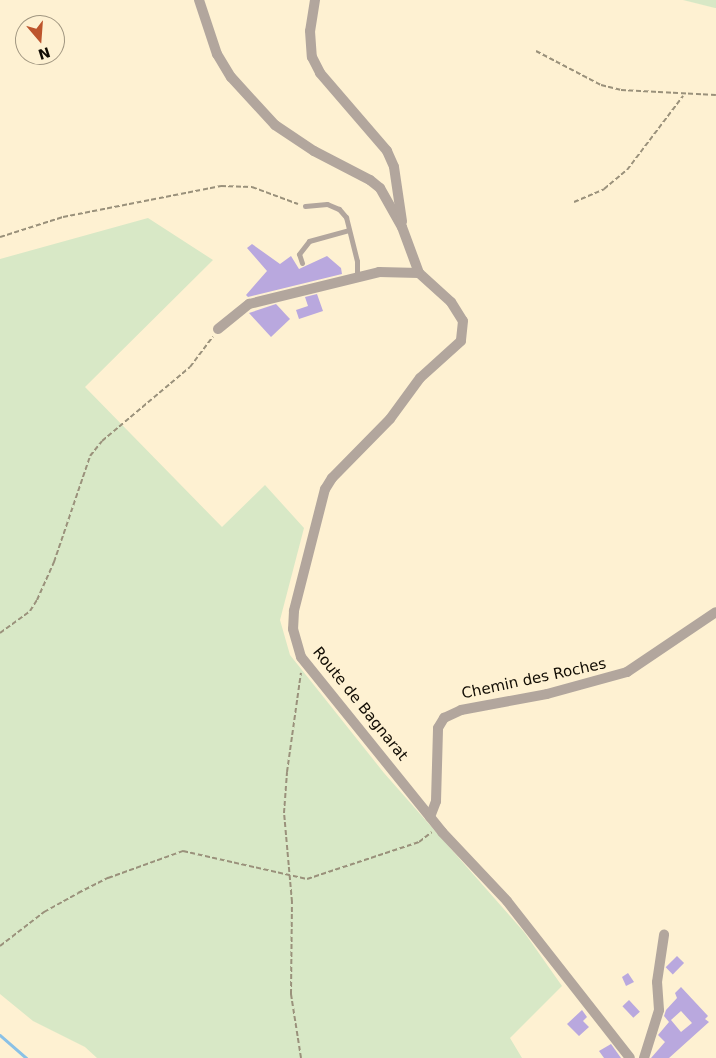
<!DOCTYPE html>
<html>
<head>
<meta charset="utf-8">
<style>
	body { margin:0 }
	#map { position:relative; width:716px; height:1058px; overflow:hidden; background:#fef1d2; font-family:"DejaVu Sans",sans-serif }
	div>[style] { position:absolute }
	.green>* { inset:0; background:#d8e8c6 }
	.stream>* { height:2.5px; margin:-1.25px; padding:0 1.25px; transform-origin:1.25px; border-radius:1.25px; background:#8ac1e6 }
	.building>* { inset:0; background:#b9a8de; transform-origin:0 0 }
	.path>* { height:2px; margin-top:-1px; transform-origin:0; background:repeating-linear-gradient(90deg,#9a917b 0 5px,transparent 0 7.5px) }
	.service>* { height:5px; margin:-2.5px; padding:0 2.5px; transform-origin:2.5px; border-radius:2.5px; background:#b2a69d }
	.minor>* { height:10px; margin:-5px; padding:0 5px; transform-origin:5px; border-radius:5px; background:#b2a69d }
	span { translate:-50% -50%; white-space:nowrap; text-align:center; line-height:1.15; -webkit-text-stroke:4px #fef1d2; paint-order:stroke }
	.street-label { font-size:15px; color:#120d04 }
	.north { position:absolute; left:15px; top:15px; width:50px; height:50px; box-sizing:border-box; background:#fef1d2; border:1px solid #a09680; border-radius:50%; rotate:162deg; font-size:14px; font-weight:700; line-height:20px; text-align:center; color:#120d04 }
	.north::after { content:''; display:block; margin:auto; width:18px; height:22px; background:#bd552d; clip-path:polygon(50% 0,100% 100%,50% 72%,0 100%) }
</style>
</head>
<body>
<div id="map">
	<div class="green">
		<i style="clip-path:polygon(683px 0,716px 0,716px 8px,715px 8px)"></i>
		<i style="clip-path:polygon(148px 218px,213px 260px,85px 387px,222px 527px,265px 485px,304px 528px,280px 620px,290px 655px,384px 773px,524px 932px,562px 986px,510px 1038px,522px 1058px,97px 1058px,85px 1047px,33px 1021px,0 994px,0 259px)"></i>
	</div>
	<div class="stream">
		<i style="left:0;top:1035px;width:35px;rotate:41deg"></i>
	</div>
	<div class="building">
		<i style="clip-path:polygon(252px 244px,280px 264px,291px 256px,299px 269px,327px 256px,341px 268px,342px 274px,248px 297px,246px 295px,267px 271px,247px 248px)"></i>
		<i style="clip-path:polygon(317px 294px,323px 311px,299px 319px,296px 310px,308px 306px,305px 297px)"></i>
		<i style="clip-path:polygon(276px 304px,290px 319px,271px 337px,249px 313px)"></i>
		<i style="left:677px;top:956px;width:10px;height:16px;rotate:45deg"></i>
		<i style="clip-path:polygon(628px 973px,634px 982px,626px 986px,622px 977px)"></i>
		<i style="clip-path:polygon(evenodd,681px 987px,708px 1016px,705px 1019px,709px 1022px,669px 1058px,651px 1058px,665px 1042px,658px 1035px,669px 1022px,664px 1016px,666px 1010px,677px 998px,675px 993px,681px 987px,681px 1011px,692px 1023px,681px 1032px,671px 1020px,681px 1011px)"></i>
		<i style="left:629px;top:1000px;width:16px;height:9px;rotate:47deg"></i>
		<i style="clip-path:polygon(582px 1010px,587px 1017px,583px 1021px,589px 1027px,579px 1036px,567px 1024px)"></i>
		<i style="clip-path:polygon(611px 1044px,621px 1058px,604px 1058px,599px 1051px)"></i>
	</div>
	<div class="path">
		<i style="left:536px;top:51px;width:73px;rotate:27.6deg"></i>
		<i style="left:601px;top:85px;width:21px;rotate:14deg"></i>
		<i style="left:621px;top:90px;width:95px;rotate:3deg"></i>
		<i style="left:574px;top:202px;width:33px;rotate:-23deg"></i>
		<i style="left:604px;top:189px;width:30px;rotate:-40deg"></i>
		<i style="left:627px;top:170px;width:93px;rotate:-52.9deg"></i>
		<i style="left:0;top:237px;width:66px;rotate:-17.6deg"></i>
		<i style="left:63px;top:217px;width:161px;rotate:-11.1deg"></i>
		<i style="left:221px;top:186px;width:31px;rotate:2deg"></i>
		<i style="left:252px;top:187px;width:49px;rotate:20.3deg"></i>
		<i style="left:0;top:633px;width:37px;rotate:-36deg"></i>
		<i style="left:30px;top:611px;width:13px;rotate:-58deg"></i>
		<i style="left:37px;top:600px;width:42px;rotate:-65.9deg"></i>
		<i style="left:54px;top:562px;width:112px;rotate:-71.2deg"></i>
		<i style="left:90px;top:456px;width:19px;rotate:-51deg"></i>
		<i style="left:102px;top:441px;width:115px;rotate:-40.1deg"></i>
		<i style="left:190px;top:367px;width:38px;rotate:-53deg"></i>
		<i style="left:0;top:946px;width:56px;rotate:-37.7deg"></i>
		<i style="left:44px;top:912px;width:39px;rotate:-29deg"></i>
		<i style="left:78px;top:893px;width:34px;rotate:-27deg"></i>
		<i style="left:108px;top:878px;width:80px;rotate:-19.8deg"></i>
		<i style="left:183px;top:851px;width:127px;rotate:12.7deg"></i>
		<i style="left:307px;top:879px;width:118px;rotate:-18.3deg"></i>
		<i style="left:419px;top:842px;width:16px;rotate:-38deg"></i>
		<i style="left:301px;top:1058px;width:65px;rotate:-98.9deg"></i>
		<i style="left:291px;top:994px;width:92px;rotate:-89.4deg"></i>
		<i style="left:292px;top:902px;width:89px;rotate:-95.1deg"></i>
		<i style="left:284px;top:813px;width:41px;rotate:-85.8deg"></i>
		<i style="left:287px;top:772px;width:100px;rotate:-82deg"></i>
	</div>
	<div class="service">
		<i style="left:305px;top:206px;width:22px;rotate:-5deg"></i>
		<i style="left:327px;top:204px;width:13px;rotate:23deg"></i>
		<i style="left:339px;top:209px;width:11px;rotate:49deg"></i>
		<i style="left:346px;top:217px;width:45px;rotate:76deg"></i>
		<i style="left:357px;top:261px;width:15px;rotate:90deg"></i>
		<i style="left:302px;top:263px;width:9px;rotate:-108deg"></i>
		<i style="left:299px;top:254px;width:16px;rotate:-52deg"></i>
		<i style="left:309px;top:241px;width:41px;rotate:-15.4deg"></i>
	</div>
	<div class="minor">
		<i style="left:199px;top:0;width:57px;rotate:71.6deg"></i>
		<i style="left:217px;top:54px;width:27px;rotate:59deg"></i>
		<i style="left:231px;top:77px;width:65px;rotate:47.5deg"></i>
		<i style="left:275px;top:125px;width:47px;rotate:33.7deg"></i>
		<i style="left:314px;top:151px;width:63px;rotate:27.4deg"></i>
		<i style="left:370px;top:180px;width:13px;rotate:39deg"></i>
		<i style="left:380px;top:188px;width:45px;rotate:60.6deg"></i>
		<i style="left:402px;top:227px;width:49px;rotate:69.7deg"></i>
		<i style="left:419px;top:273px;width:43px;rotate:42.2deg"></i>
		<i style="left:451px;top:302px;width:22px;rotate:58deg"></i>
		<i style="left:463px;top:321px;width:20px;rotate:96deg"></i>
		<i style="left:461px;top:341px;width:55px;rotate:137.9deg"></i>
		<i style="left:420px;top:378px;width:51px;rotate:126.2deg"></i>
		<i style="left:390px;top:419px;width:83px;rotate:134.5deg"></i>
		<i style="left:332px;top:478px;width:13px;rotate:122deg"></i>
		<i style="left:325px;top:489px;width:126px;rotate:104.3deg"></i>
		<i style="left:294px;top:611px;width:18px;rotate:93deg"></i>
		<i style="left:293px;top:629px;width:29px;rotate:74deg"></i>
		<i style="left:301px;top:657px;width:225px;rotate:51.1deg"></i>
		<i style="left:442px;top:832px;width:95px;rotate:46.7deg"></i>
		<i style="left:507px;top:901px;width:199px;rotate:51.9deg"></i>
		<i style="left:315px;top:0;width:31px;rotate:99deg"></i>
		<i style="left:310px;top:31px;width:26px;rotate:86deg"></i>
		<i style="left:312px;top:57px;width:18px;rotate:63deg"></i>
		<i style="left:320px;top:73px;width:103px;rotate:49.3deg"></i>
		<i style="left:387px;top:151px;width:17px;rotate:66deg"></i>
		<i style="left:394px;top:167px;width:55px;rotate:81.6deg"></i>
		<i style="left:218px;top:329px;width:40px;rotate:-39deg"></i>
		<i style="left:249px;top:304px;width:134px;rotate:-13.8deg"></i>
		<i style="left:379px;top:272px;width:40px;rotate:1.4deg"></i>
		<i style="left:430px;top:817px;width:17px;rotate:-69deg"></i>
		<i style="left:436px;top:801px;width:73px;rotate:-88.4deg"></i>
		<i style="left:438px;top:728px;width:12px;rotate:-59deg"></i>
		<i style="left:444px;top:718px;width:19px;rotate:-25deg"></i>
		<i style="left:461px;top:710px;width:87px;rotate:-10.5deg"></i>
		<i style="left:547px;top:694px;width:83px;rotate:-15.4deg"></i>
		<i style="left:627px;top:672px;width:107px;rotate:-34deg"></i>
		<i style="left:644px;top:1058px;width:50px;rotate:-72.6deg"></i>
		<i style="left:659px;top:1010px;width:28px;rotate:-94deg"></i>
		<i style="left:657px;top:982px;width:48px;rotate:-81.5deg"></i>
	</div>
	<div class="street-label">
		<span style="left:534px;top:679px;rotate:-12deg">Chemin des Roches</span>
		<span style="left:360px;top:704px;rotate:51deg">Route de Bagnarat</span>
	</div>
	<div class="north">N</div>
</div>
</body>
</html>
